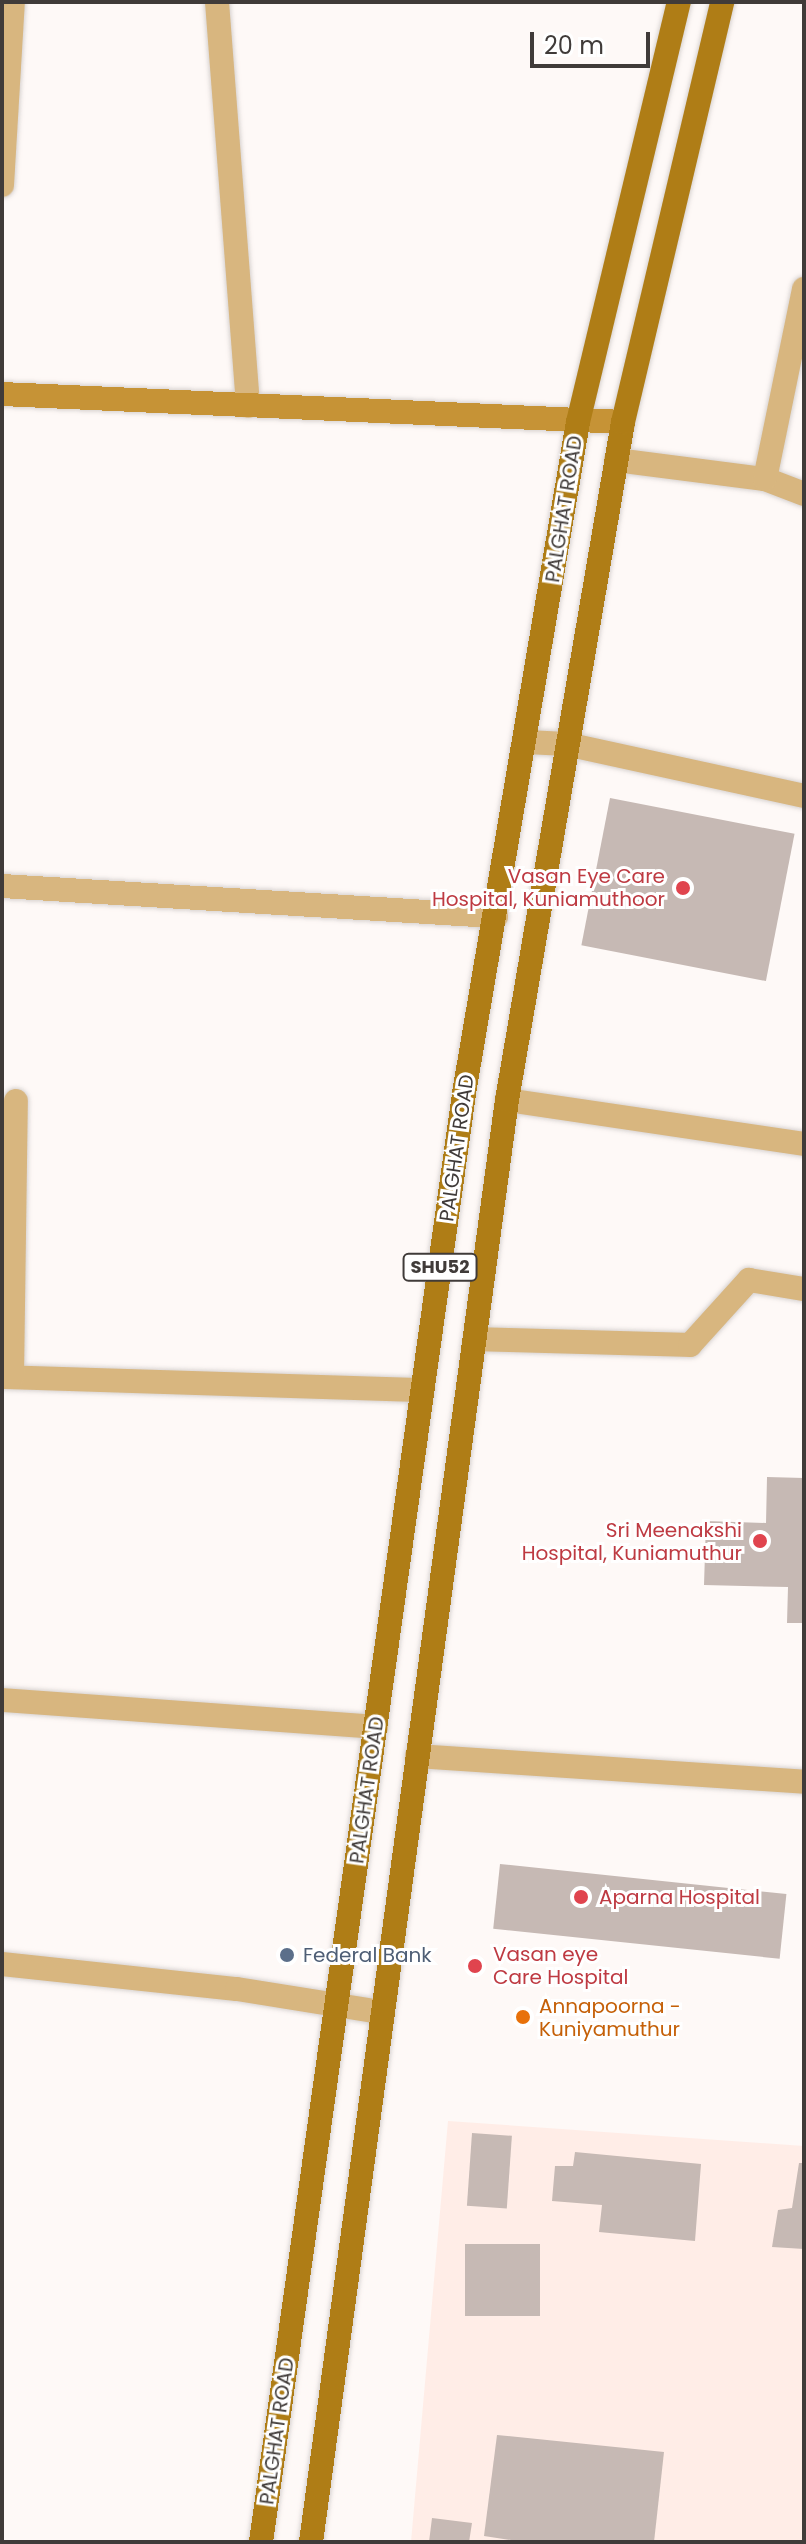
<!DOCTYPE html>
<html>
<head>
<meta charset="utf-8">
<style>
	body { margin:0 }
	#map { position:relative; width:806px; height:2544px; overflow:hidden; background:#fef9f7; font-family:Poppins,sans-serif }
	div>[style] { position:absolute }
	.built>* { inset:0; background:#ffede7 }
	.building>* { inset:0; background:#c6b9b4; transform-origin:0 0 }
	.roads { filter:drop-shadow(0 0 2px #d8d3d1) drop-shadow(0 0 2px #d8d3d1) }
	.lane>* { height:24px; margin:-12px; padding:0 12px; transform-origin:12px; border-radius:12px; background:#d8b67f }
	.street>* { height:24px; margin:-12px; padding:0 12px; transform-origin:12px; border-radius:12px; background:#d8b67f }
	.secondary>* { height:24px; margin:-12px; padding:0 12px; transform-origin:12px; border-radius:12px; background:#c69336 }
	.primary>* { height:24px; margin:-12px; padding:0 12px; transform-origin:12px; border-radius:12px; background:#af7d16 }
	.dots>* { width:22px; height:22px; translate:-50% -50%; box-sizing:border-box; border:4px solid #fff; border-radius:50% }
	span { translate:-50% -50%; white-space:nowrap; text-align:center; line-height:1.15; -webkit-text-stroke:6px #fff; paint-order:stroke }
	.shield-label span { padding:2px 6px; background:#fff; border:2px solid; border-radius:6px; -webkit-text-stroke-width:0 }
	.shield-label { font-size:18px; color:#403b39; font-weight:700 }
	.street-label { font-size:20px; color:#403b39 }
	.health-label { font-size:20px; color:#be3a42 }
	.right { translate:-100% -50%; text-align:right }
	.left { translate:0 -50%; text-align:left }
	.service-label { font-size:20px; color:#4e5e75 }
	.food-label { font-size:20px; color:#c56008 }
	.frame { position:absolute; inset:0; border:4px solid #403b39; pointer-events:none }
	.scale { position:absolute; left:530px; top:32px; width:120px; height:36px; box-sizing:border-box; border:4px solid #403b39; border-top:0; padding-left:10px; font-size:24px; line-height:28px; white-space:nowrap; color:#403b39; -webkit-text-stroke:6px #fff; paint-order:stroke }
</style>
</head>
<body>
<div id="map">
	<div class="built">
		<i style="clip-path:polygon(448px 2121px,804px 2146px,804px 2542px,411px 2542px)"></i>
	</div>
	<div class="building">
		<i style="left:610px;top:798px;width:188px;height:150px;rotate:11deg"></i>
		<i style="clip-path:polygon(767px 1477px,804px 1478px,804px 1623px,787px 1623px,788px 1587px,704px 1585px,706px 1521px,766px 1523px)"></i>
		<i style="left:500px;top:1864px;width:288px;height:65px;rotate:6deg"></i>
		<i style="left:472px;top:2133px;width:40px;height:73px;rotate:4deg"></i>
		<i style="clip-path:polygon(575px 2152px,701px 2164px,695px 2241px,599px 2232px,602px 2205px,552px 2201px,555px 2166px,573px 2166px)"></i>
		<i style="clip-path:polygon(799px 2163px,804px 2163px,804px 2249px,772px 2247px,778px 2210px,792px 2208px)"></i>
		<i style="left:465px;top:2244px;width:75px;height:72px"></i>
		<i style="clip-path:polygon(497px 2435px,664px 2452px,654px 2542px,524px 2542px,484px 2536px)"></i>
		<i style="clip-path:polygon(432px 2518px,472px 2523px,469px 2542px,429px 2542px)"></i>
	</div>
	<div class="roads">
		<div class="lane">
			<i style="left:616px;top:460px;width:150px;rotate:7.3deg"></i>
			<i style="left:765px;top:479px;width:42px;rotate:21deg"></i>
			<i style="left:765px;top:479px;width:194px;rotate:-78.4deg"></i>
		</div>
		<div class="street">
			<i style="left:217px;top:2px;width:405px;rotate:85.6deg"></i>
			<i style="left:2px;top:185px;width:183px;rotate:-86.6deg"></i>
			<i style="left:527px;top:742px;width:39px;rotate:3deg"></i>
			<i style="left:566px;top:744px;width:244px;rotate:12.3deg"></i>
			<i style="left:2px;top:886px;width:495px;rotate:3.5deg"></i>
			<i style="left:507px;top:1100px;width:300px;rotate:8.4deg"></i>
			<i style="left:475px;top:1339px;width:215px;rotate:1.6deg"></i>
			<i style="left:690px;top:1345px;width:88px;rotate:-47.8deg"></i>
			<i style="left:749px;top:1280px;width:56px;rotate:9.3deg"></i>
			<i style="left:2px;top:1377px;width:420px;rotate:1.8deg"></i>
			<i style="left:12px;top:1377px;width:276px;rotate:-89.2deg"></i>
			<i style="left:2px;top:1700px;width:375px;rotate:4.1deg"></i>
			<i style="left:417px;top:1756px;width:388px;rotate:3.8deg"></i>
			<i style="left:2px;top:1964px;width:236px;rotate:6.1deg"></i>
			<i style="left:237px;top:1989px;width:146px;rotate:9.1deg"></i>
		</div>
		<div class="secondary">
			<i style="left:2px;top:394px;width:622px;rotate:2.58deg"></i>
		</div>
		<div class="primary">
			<i style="left:261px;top:2542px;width:1463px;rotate:-82.02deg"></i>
			<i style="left:464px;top:1093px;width:681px;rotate:-80.36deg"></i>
			<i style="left:578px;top:422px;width:432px;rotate:-76.5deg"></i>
			<i style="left:311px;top:2542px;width:1455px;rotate:-82.26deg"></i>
			<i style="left:507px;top:1100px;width:688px;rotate:-80.29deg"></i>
			<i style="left:623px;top:422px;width:432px;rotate:-76.7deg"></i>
		</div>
	</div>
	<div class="dots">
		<i style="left:683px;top:888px;background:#e0444e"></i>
		<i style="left:760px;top:1541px;background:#e0444e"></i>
		<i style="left:581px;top:1897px;background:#e0444e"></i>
		<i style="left:287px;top:1955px;background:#5c6f8a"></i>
		<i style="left:475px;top:1966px;background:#e0444e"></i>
		<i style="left:523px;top:2017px;background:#e8710a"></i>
	</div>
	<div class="shield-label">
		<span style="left:440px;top:1267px">SHU52</span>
	</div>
	<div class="street-label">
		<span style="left:564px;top:509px;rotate:-81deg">PALGHAT ROAD</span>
		<span style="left:457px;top:1148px;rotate:-82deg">PALGHAT ROAD</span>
		<span style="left:367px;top:1790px;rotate:-82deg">PALGHAT ROAD</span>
		<span style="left:277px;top:2431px;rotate:-82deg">PALGHAT ROAD</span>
	</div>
	<div class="health-label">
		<span class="right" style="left:665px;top:888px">Vasan Eye Care<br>Hospital, Kuniamuthoor</span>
		<span class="right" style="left:742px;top:1542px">Sri Meenakshi<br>Hospital, Kuniamuthur</span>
		<span class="left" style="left:599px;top:1897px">Aparna Hospital</span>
		<span class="left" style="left:493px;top:1966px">Vasan eye<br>Care Hospital</span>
	</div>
	<div class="service-label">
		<span class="left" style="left:303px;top:1955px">Federal Bank</span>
	</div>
	<div class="food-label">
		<span class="left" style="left:539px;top:2018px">Annapoorna -<br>Kuniyamuthur</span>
	</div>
	<div class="frame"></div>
	<div class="scale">20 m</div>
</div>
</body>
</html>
